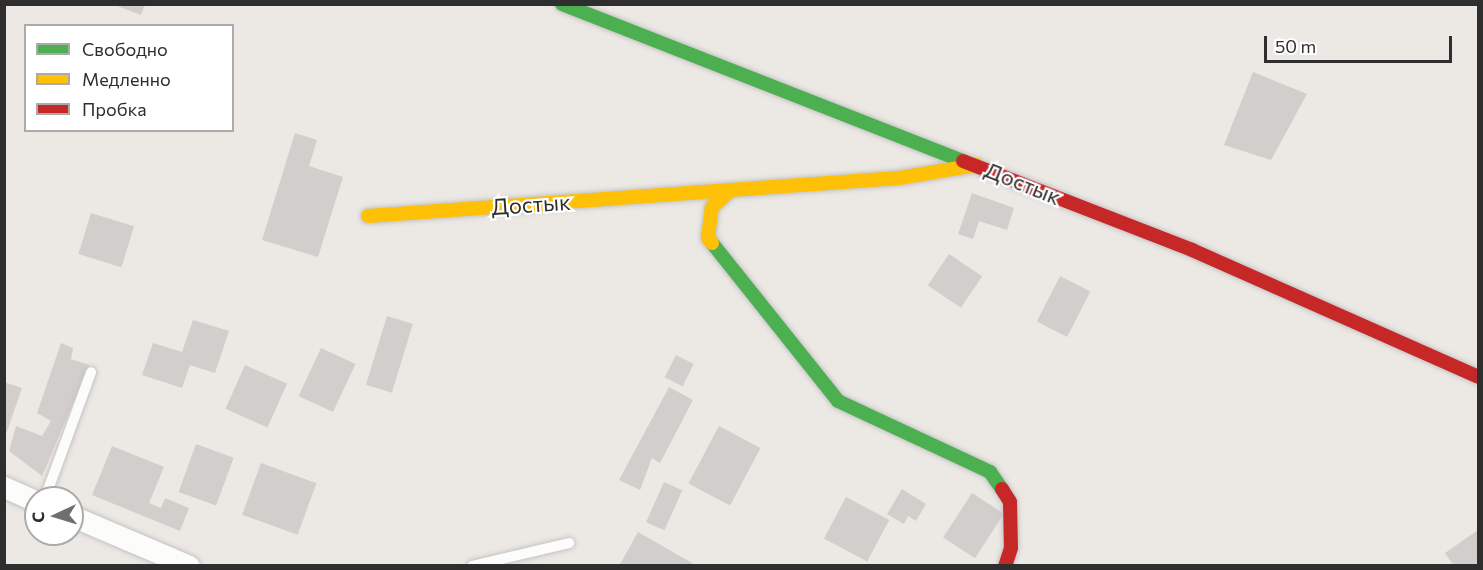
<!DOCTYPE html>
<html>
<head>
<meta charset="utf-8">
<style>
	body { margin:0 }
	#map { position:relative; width:1483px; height:570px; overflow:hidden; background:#ece8e4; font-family:Commissioner,sans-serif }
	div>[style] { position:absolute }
	.building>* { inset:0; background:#d1cecb; transform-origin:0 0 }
	.roads { filter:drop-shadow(0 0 2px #c5c4c5) drop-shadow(0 0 2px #c5c4c5) }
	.lane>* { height:10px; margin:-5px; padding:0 5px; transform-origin:5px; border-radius:5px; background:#fcfcfb }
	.street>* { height:21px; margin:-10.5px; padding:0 10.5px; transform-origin:10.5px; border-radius:10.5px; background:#fcfcfb }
	.fast>* { height:14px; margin:-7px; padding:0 7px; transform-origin:7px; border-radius:7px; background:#4caf50 }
	.slow>* { height:14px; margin:-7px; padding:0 7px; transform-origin:7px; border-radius:7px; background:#ffc107 }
	.jam>* { height:14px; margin:-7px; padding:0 7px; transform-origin:7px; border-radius:7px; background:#c62828 }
	span { translate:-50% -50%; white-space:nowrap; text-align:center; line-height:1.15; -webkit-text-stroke:4.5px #fff; paint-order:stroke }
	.street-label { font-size:22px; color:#2e2e2e }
	.frame { position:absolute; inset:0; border:6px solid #2e2e2e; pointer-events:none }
	.legend { position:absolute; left:24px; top:24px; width:210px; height:108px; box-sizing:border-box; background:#fff; border:2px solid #ababab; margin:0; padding:8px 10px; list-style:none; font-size:18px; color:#2e2e2e }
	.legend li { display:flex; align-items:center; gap:12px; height:30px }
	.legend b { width:30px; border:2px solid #ababab }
	.north { position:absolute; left:24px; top:486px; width:60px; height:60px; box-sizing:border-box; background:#fff; border:2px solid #ababab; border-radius:50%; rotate:266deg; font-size:16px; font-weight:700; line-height:24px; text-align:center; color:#2e2e2e }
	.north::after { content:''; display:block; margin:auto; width:21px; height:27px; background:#706f6e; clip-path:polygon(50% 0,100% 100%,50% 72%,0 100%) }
	.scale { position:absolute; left:1264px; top:36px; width:188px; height:27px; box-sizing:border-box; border:3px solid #2e2e2e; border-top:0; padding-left:8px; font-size:18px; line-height:21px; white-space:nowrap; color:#2e2e2e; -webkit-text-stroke:4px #fff; paint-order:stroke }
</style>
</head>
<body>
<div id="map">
	<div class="building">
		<i style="clip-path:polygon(112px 4px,145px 4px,141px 15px)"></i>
		<i style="clip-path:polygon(1253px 72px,1307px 94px,1271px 160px,1224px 145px)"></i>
		<i style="clip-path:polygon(295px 133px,317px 140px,309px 166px,343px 177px,318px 257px,262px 240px)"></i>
		<i style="clip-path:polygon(972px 193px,1014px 208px,1007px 230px,979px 221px,973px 239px,958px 234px)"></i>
		<i style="left:91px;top:213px;width:45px;height:43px;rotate:17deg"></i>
		<i style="left:949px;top:254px;width:40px;height:38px;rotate:34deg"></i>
		<i style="left:1060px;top:276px;width:34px;height:51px;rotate:27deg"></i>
		<i style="left:387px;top:316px;width:27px;height:72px;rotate:17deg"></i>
		<i style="clip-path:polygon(193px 320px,229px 331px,215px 373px,190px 365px,182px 388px,142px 375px,153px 343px,182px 352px)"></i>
		<i style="clip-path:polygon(61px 343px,73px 348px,71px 359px,89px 365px,42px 476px,9px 451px,16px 426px,42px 436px,51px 421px,37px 413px)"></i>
		<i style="left:321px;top:348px;width:38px;height:53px;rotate:25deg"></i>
		<i style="left:676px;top:355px;width:20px;height:25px;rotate:27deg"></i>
		<i style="left:245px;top:365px;width:46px;height:48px;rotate:24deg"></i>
		<i style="clip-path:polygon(4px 382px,22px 388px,5px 437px,4px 437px)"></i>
		<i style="clip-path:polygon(669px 387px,693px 400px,660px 463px,652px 458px,640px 490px,619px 480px)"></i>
		<i style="left:719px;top:426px;width:47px;height:65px;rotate:28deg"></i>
		<i style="left:196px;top:444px;width:40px;height:51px;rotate:20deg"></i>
		<i style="clip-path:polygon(112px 446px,164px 467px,149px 503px,161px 508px,165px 498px,189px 508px,180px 531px,92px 495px)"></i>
		<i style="left:261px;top:463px;width:59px;height:55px;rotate:20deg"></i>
		<i style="left:664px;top:482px;width:20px;height:44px;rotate:24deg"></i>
		<i style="clip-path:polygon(902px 489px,926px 504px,916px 521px,908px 516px,904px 524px,887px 514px)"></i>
		<i style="left:972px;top:493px;width:38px;height:53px;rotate:33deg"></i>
		<i style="left:846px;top:497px;width:49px;height:47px;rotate:28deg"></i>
		<i style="clip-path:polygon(1478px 530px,1478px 566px,1454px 566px,1445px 553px)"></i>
		<i style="clip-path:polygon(638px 532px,692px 563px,690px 566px,619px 566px)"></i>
	</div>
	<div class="roads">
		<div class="lane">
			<i style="left:45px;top:498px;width:134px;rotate:-69.9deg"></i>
			<i style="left:472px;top:566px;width:100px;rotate:-13.3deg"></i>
		</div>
		<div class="street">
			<i style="left:4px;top:487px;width:35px;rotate:24deg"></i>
			<i style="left:72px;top:516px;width:127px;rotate:23.1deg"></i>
		</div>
		<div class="fast">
			<i style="left:562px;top:4px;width:431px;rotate:21.4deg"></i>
			<i style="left:712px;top:243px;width:202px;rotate:51.4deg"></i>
			<i style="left:838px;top:401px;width:168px;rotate:25deg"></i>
			<i style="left:990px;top:472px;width:21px;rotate:55deg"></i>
		</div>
		<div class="slow">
			<i style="left:368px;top:216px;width:364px;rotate:-4.1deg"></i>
			<i style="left:712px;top:243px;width:6px;rotate:-129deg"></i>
			<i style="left:708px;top:238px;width:31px;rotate:-83deg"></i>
			<i style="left:712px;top:207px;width:25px;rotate:-42deg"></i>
			<i style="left:731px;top:190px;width:168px;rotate:-4.1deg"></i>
			<i style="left:899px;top:178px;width:79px;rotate:-9.5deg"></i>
		</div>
		<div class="jam">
			<i style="left:963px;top:161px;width:246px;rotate:21.2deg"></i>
			<i style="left:1192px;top:250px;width:313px;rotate:23.9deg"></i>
			<i style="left:1002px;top:489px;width:15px;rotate:58deg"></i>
			<i style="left:1010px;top:502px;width:46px;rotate:88.8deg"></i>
			<i style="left:1011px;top:548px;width:19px;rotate:108deg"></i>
		</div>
	</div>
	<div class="street-label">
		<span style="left:1023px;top:183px;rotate:22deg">Достык</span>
		<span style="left:531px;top:204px;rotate:-4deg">Достык</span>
	</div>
	<div class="frame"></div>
	<ul class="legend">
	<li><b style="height:8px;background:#4caf50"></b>Свободно</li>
	<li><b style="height:8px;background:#ffc107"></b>Медленно</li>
	<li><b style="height:8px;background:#c62828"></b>Пробка</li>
	</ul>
	<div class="north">С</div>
	<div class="scale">50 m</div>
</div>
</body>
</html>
